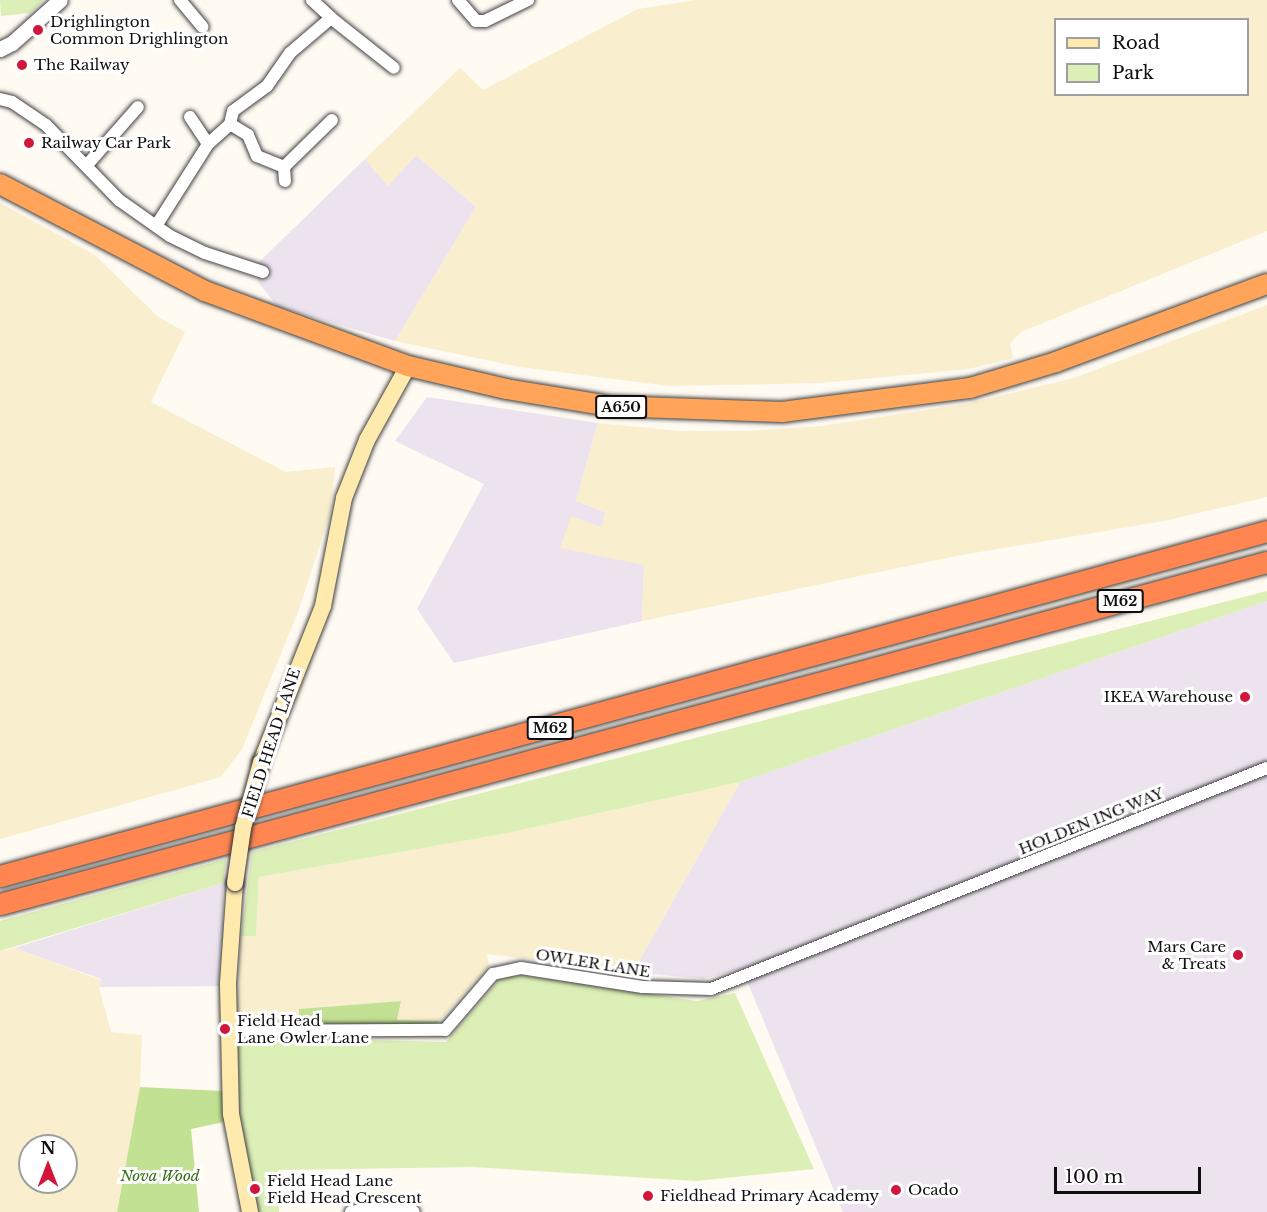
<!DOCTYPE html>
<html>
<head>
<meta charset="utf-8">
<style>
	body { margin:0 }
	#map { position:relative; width:1267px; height:1212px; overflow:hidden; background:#fffaf2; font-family:"Libre Baskerville",serif }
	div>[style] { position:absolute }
	.industrial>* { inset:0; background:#ece3ef }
	.farmland>* { inset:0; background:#f9efce }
	.green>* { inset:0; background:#dcefb6 }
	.forest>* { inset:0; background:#c2e193 }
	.roads { filter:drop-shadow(0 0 2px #424242) drop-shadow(0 0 2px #424242) }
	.minor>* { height:12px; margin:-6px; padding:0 6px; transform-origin:6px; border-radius:6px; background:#fff }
	.tertiary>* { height:15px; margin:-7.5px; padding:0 7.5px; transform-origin:7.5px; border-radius:7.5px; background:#fff }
	.secondary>* { height:16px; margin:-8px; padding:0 8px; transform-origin:8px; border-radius:8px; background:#ffeaad }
	.trunk>* { height:20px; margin:-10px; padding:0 10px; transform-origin:10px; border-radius:10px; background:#ffa459 }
	.motorway>* { height:21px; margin:-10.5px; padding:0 10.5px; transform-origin:10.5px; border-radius:10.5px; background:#ff8650 }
	.bridges { filter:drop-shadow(0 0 2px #313131) drop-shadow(0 0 2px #313131) }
	.secondary-bridge>* { height:16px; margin:-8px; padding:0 8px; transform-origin:8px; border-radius:8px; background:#ffeaad }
	.dots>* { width:16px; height:16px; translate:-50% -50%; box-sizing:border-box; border:3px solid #fff; border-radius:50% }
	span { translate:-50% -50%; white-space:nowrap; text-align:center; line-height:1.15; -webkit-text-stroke:6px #fff; paint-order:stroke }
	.shield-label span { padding:2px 4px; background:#fff; border:2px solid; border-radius:4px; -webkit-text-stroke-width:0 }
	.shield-label { font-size:14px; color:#0f0f0f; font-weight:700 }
	.poi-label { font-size:15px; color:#0f0f0f }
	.left { translate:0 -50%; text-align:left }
	.right { translate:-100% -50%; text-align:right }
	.street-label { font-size:15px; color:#0f0f0f }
	.park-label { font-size:15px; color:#377017; font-style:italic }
	.legend { position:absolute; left:1054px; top:18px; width:195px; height:78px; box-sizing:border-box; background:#fff; border:2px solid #9f9f9f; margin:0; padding:8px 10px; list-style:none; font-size:18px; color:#0f0f0f }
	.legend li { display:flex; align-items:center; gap:12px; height:30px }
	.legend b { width:30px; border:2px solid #9f9f9f }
	.north { position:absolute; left:18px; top:1134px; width:60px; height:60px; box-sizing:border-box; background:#fff; border:2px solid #9f9f9f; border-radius:50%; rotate:0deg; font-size:16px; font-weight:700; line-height:24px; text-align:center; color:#0f0f0f }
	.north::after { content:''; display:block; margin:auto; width:21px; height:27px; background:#d0173b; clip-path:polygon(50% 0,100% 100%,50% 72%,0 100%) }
	.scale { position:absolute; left:1054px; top:1167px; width:147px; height:27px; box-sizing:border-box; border:3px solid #0f0f0f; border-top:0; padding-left:8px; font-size:18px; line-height:21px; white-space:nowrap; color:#0f0f0f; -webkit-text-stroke:4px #fff; paint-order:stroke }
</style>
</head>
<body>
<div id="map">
	<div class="industrial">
		<i style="clip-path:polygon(416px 155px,476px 207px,395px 341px,278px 307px,258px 282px,257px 264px,365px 159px,388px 186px)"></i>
		<i style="clip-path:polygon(427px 397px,598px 423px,576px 501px,605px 512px,602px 527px,644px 565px,642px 621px,454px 663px,417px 609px,484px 484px,395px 441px)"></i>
		<i style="clip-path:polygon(1267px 601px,1267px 1212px,843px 1212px,742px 969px,703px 979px,633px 972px,740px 782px)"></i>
		<i style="clip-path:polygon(223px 883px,223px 986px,99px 987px,101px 979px,14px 948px)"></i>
	</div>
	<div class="farmland">
		<i style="clip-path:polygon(evenodd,696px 0,1267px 0,1267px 231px,1021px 332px,1010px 344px,1013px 358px,969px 369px,821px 383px,669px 386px,520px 367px,395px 341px,476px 207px,416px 155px,388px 186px,365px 159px,460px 68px,483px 90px,638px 9px,696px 0,1056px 20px,1248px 20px,1248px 94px,1056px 94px,1056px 20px)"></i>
		<i style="clip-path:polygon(0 203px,95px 255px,157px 316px,185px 332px,151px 402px,286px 472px,335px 467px,330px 514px,298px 612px,242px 749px,221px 777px,0 839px)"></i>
		<i style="clip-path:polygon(1267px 305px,1267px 497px,1164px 521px,956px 556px,642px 621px,644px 565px,560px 548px,571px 516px,602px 527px,605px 512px,576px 501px,598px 423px,679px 431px,750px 431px,822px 426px,971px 403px,1074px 378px)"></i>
		<i style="clip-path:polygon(740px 782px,633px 972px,487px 954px,489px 966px,439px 1021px,397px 1020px,401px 1001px,299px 1009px,299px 1025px,236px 1024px,241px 936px,256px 936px,259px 877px,508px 833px)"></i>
		<i style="clip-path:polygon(evenodd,14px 948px,101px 980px,99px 987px,111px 1032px,142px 1035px,140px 1087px,117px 1212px,0 1212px,0 951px,14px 948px,30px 1146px,66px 1146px,66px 1182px,30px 1182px,30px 1146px)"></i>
	</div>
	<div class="green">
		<i style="clip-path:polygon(0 0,44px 0,30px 13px,1px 16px)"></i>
		<i style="clip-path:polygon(1267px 591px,1267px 601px,740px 782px,508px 833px,259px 877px,256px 936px,241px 936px,252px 852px)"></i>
		<i style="clip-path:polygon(226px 859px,223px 883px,0 951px,0 921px)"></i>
		<i style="clip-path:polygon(523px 975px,697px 1001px,735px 993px,814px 1169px,696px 1181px,473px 1167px,279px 1170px,279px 1212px,256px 1212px,235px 1116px,234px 1037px,446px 1042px,500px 979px)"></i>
	</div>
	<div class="forest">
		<i style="clip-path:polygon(401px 1001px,397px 1020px,439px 1021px,435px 1026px,299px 1025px,299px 1009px)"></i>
		<i style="clip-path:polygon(140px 1087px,223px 1091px,224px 1122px,191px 1129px,199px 1212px,117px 1212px)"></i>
	</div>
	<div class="roads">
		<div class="minor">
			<i style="left:180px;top:0;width:35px;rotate:50deg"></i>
			<i style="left:312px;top:0;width:26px;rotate:43deg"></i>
			<i style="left:458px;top:0;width:28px;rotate:49deg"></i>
			<i style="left:476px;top:21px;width:9px"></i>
			<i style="left:485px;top:21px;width:48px;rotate:-26deg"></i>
			<i style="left:0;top:99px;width:12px;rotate:14deg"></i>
			<i style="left:12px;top:102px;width:41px;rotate:34.1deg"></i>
			<i style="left:46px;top:125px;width:105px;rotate:45.8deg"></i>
			<i style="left:119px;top:200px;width:62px;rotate:35.2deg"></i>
			<i style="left:170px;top:236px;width:39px;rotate:26deg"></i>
			<i style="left:205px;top:253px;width:61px;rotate:18.1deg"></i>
			<i style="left:190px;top:117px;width:32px;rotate:56deg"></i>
			<i style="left:230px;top:124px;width:21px;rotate:31deg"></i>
			<i style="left:248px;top:135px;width:23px;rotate:67deg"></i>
			<i style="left:257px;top:156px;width:29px;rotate:22deg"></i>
			<i style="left:284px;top:167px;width:67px;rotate:-44.4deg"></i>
			<i style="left:87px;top:165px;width:77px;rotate:-48.7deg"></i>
			<i style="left:284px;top:167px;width:14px;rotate:86deg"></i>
			<i style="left:156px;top:226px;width:97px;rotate:-57.6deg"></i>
			<i style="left:208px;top:144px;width:30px;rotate:-42deg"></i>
			<i style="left:230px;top:124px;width:13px;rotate:-77deg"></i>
			<i style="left:233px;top:111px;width:42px;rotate:-36.3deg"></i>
			<i style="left:267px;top:86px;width:40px;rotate:-55.1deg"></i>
			<i style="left:290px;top:53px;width:54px;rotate:-40.5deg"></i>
			<i style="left:331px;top:18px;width:80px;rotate:38.4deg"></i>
			<i style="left:228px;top:1031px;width:217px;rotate:-0.3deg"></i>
			<i style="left:445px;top:1030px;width:74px;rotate:-49.4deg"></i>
			<i style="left:493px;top:974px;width:29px;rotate:-12deg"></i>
			<i style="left:521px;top:968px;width:123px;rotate:8.9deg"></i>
			<i style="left:643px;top:987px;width:68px;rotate:1.7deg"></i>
			<i style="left:711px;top:989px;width:598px;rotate:-21.68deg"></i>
			<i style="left:351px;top:1212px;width:33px;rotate:-9deg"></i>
			<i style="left:384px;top:1207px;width:30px;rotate:9deg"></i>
		</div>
		<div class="tertiary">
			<i style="left:0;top:49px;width:13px;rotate:-27deg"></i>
			<i style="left:12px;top:43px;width:64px;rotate:-41.9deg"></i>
		</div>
		<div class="secondary">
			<i style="left:261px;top:762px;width:168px;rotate:-68.3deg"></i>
			<i style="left:323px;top:606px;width:110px;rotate:-79deg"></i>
			<i style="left:344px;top:498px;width:62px;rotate:-68.4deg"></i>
			<i style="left:367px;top:440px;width:85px;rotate:-61deg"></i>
			<i style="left:235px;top:883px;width:101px;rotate:94deg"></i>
			<i style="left:228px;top:984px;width:130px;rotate:88.7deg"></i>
			<i style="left:231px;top:1114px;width:100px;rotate:79deg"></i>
		</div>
		<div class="trunk">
			<i style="left:0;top:184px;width:231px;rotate:27.6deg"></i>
			<i style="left:205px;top:291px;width:216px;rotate:20.3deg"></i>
			<i style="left:408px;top:366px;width:101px;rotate:13.2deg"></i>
			<i style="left:506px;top:389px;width:104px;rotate:9.4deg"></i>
			<i style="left:609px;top:406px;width:173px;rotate:2deg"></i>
			<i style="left:782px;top:412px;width:190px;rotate:-7.3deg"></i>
			<i style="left:970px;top:388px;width:90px;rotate:-16.8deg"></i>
			<i style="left:1056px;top:362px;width:225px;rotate:-20.3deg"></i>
		</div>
		<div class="motorway">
			<i style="left:0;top:876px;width:1313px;rotate:-15.23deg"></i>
			<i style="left:0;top:904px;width:1312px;rotate:-15.11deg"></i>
		</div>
	</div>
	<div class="bridges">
		<div class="secondary-bridge">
			<i style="left:235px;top:883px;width:56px;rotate:-81.7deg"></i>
			<i style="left:243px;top:828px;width:68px;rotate:-74.7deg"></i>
		</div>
	</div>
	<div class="dots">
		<i style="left:38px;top:30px;background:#d0173b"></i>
		<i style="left:22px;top:65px;background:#d0173b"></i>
		<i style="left:29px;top:143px;background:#d0173b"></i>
		<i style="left:1245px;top:697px;background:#d0173b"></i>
		<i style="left:1238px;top:955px;background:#d0173b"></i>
		<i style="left:225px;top:1029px;background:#d0173b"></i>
		<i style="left:255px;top:1189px;background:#d0173b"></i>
		<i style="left:896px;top:1190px;background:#d0173b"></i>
		<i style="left:648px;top:1196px;background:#d0173b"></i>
	</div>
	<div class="shield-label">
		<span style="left:621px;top:407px">A650</span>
		<span style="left:1120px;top:601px">M62</span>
		<span style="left:550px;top:728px">M62</span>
	</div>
	<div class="poi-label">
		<span class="left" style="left:50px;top:30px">Drighlington<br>Common Drighlington</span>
		<span class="left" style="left:34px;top:65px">The Railway</span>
		<span class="left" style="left:41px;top:143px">Railway Car Park</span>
		<span class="right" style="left:1233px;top:697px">IKEA Warehouse</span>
		<span class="right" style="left:1226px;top:955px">Mars Care<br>&amp; Treats</span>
		<span class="left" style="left:237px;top:1029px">Field Head<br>Lane Owler Lane</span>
		<span class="left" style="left:267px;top:1189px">Field Head Lane<br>Field Head Crescent</span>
		<span class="left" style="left:908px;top:1190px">Ocado</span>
		<span class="left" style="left:660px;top:1196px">Fieldhead Primary Academy</span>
	</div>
	<div class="street-label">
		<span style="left:271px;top:743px;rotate:-72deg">FIELD HEAD LANE</span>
		<span style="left:1091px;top:821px;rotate:-22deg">HOLDEN ING WAY</span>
		<span style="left:593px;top:963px;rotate:9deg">OWLER LANE</span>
	</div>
	<div class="park-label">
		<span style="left:160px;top:1176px">Nova Wood</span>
	</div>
	<ul class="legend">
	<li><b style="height:8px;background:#ffeaad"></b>Road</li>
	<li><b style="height:16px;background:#dcefb6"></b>Park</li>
	</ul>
	<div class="north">N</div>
	<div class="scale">100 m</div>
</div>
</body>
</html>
